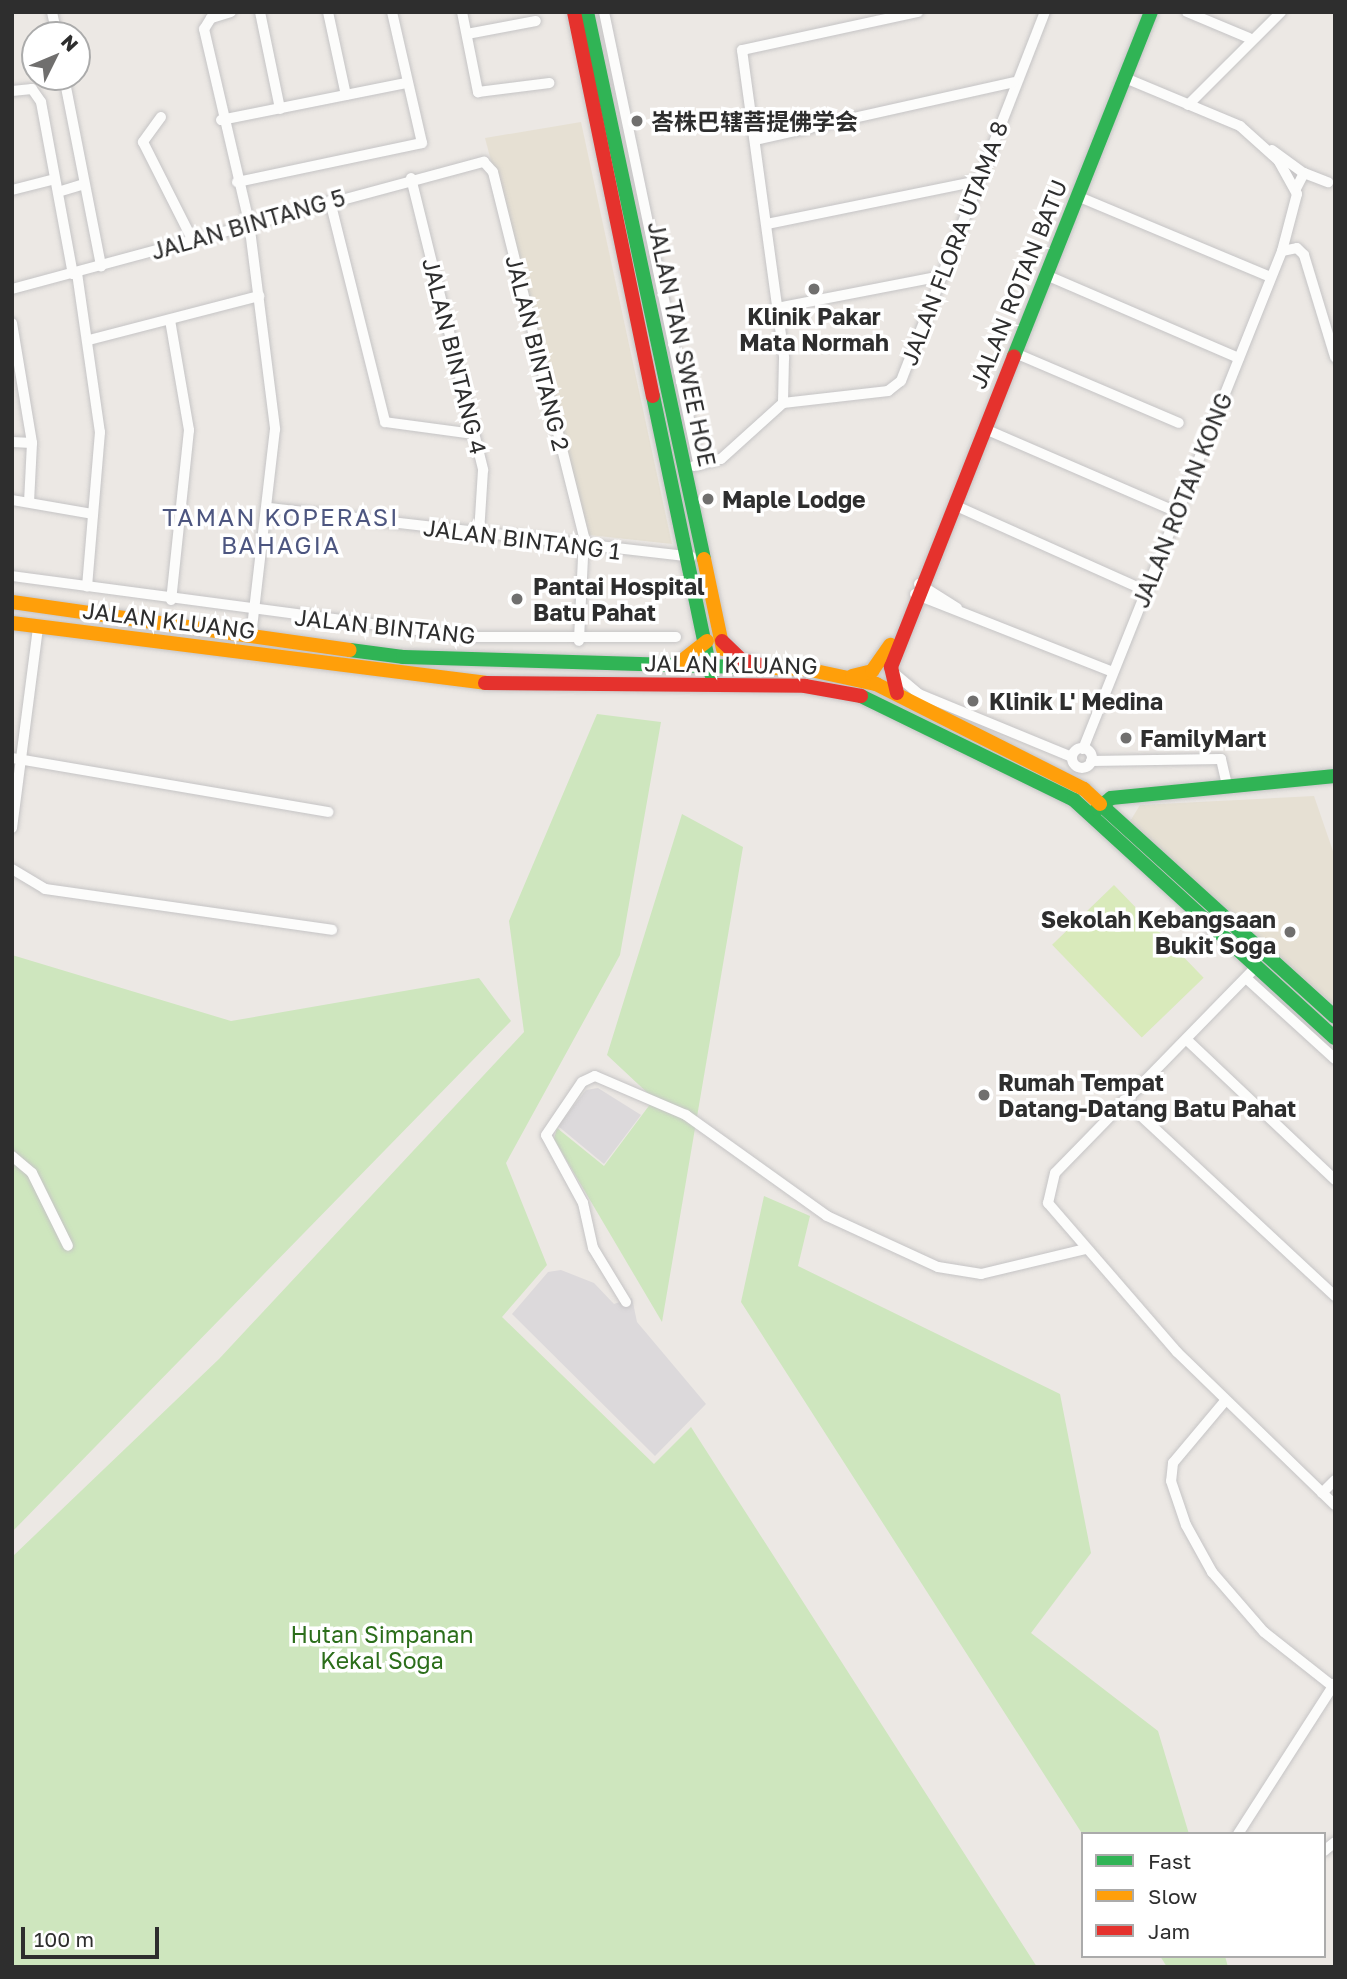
<!DOCTYPE html>
<html>
<head>
<meta charset="utf-8">
<style>
	body { margin:0 }
	#map { position:relative; width:1347px; height:1979px; overflow:hidden; background:#ece8e4; font-family:"Golos Text","Noto Sans SC",sans-serif }
	div>[style] { position:absolute }
	.industrial>* { inset:0; background:#dcd9db }
	.education>* { inset:0; background:#e6e0d3 }
	.green>* { inset:0; background:#cee6be }
	.pitch>* { inset:0; background:#d9eabb; transform-origin:0 0 }
	.roads { filter:drop-shadow(0 0 2px #c5c4c5) drop-shadow(0 0 2px #c5c4c5) }
	.street>* { height:10px; margin:-5px; padding:0 5px; transform-origin:5px; border-radius:5px; background:#fcfcfb }
	.street>.ring { margin:-5px; padding:0; box-sizing:content-box; background:none; border:10px solid #fcfcfb; border-radius:50% }
	.fast>* { height:14px; margin:-7px; padding:0 7px; transform-origin:7px; border-radius:7px; background:#30b455 }
	.slow>* { height:14px; margin:-7px; padding:0 7px; transform-origin:7px; border-radius:7px; background:#ff9f0a }
	.jam>* { height:14px; margin:-7px; padding:0 7px; transform-origin:7px; border-radius:7px; background:#e5322d }
	.dots>* { width:19px; height:19px; translate:-50% -50%; box-sizing:border-box; border:4px solid #fff; border-radius:50% }
	span { translate:-50% -50%; white-space:nowrap; text-align:center; line-height:1.15; -webkit-text-stroke:7px #fff; paint-order:stroke }
	.poi-label { font-size:23px; color:#2e2e2e; font-weight:700 }
	.left { translate:0 -50%; text-align:left }
	.right { translate:-100% -50%; text-align:right }
	.street-label { font-size:23px; color:#2e2e2e }
	.park-label { font-size:23px; color:#2c6e1b }
	.neighbourhood-label { font-size:24px; color:#4d5680; letter-spacing:2px }
	.frame { position:absolute; inset:0; border:14px solid #2e2e2e; pointer-events:none }
	.legend { position:absolute; left:1081px; top:1832px; width:245px; height:126px; box-sizing:border-box; background:#fff; border:2px solid #ababab; margin:0; padding:9px 12px; list-style:none; font-size:21px; color:#2e2e2e }
	.legend li { display:flex; align-items:center; gap:14px; height:35px }
	.legend b { width:35px; border:2px solid #ababab }
	.north { position:absolute; left:21px; top:21px; width:70px; height:70px; box-sizing:border-box; background:#fff; border:2px solid #ababab; border-radius:50%; rotate:47deg; font-size:19px; font-weight:700; line-height:28px; text-align:center; color:#2e2e2e }
	.north::after { content:''; display:block; margin:auto; width:24px; height:32px; background:#706f6e; clip-path:polygon(50% 0,100% 100%,50% 72%,0 100%) }
	.scale { position:absolute; left:21px; top:1927px; width:138px; height:32px; box-sizing:border-box; border:4px solid #2e2e2e; border-top:0; padding-left:9px; font-size:21px; line-height:24px; white-space:nowrap; color:#2e2e2e; -webkit-text-stroke:5px #fff; paint-order:stroke }
</style>
</head>
<body>
<div id="map">
	<div class="industrial">
		<i style="clip-path:polygon(598px 1088px,641px 1115px,604px 1164px,558px 1126px,586px 1090px)"></i>
		<i style="clip-path:polygon(561px 1270px,594px 1283px,614px 1304px,632px 1298px,637px 1322px,706px 1404px,655px 1456px,512px 1314px,548px 1272px)"></i>
	</div>
	<div class="education">
		<i style="clip-path:polygon(581px 122px,672px 544px,589px 535px,485px 138px)"></i>
		<i style="clip-path:polygon(1314px 796px,1335px 857px,1335px 1006px,1129px 823px,1140px 805px)"></i>
	</div>
	<div class="green">
		<i style="clip-path:polygon(597px 714px,661px 722px,620px 955px,506px 1163px,547px 1265px,502px 1317px,654px 1464px,691px 1427px,1037px 1967px,12px 1967px,12px 1557px,219px 1359px,524px 1032px,509px 921px)"></i>
		<i style="clip-path:polygon(682px 814px,743px 847px,662px 1322px,554px 1139px,557px 1128px,604px 1166px,654px 1099px,607px 1055px)"></i>
		<i style="clip-path:polygon(12px 955px,231px 1021px,479px 978px,511px 1021px,12px 1532px)"></i>
		<i style="clip-path:polygon(764px 1196px,810px 1216px,798px 1266px,1060px 1394px,1091px 1553px,1031px 1633px,1158px 1731px,1189px 1834px,1083px 1835px,741px 1302px)"></i>
		<i style="clip-path:polygon(1160px 1956px,1225px 1956px,1228px 1967px,1167px 1967px)"></i>
	</div>
	<div class="pitch">
		<i style="left:1114px;top:885px;width:129px;height:86px;rotate:46deg"></i>
	</div>
	<div class="roads">
		<div class="street">
			<i style="left:52px;top:12px;width:24px;rotate:78deg"></i>
			<i style="left:231px;top:12px;width:21px;rotate:163deg"></i>
			<i style="left:211px;top:18px;width:13px;rotate:122deg"></i>
			<i style="left:204px;top:29px;width:198px;rotate:76.9deg"></i>
			<i style="left:249px;top:222px;width:209px;rotate:82.8deg"></i>
			<i style="left:275px;top:429px;width:209px;rotate:96.6deg"></i>
			<i style="left:260px;top:12px;width:99px;rotate:78.3deg"></i>
			<i style="left:328px;top:12px;width:85px;rotate:77.8deg"></i>
			<i style="left:462px;top:12px;width:82px;rotate:78.7deg"></i>
			<i style="left:478px;top:92px;width:72px;rotate:-7.2deg"></i>
			<i style="left:604px;top:12px;width:463px;rotate:78.2deg"></i>
			<i style="left:918px;top:12px;width:180px;rotate:167.8deg"></i>
			<i style="left:742px;top:50px;width:311px;rotate:82.2deg"></i>
			<i style="left:784px;top:358px;width:45px;rotate:91.3deg"></i>
			<i style="left:783px;top:403px;width:106px;rotate:-6.5deg"></i>
			<i style="left:888px;top:391px;width:16px;rotate:-38deg"></i>
			<i style="left:901px;top:381px;width:396px;rotate:-68.7deg"></i>
			<i style="left:1187px;top:12px;width:67px;rotate:22.8deg"></i>
			<i style="left:467px;top:34px;width:70px;rotate:-10.7deg"></i>
			<i style="left:64px;top:77px;width:193px;rotate:78.9deg"></i>
			<i style="left:12px;top:91px;width:20px;rotate:-6deg"></i>
			<i style="left:32px;top:89px;width:16px;rotate:55deg"></i>
			<i style="left:41px;top:102px;width:175px;rotate:79.5deg"></i>
			<i style="left:1188px;top:105px;width:132px;rotate:-45deg"></i>
			<i style="left:161px;top:117px;width:31px;rotate:126deg"></i>
			<i style="left:143px;top:142px;width:109px;rotate:63.2deg"></i>
			<i style="left:221px;top:120px;width:190px;rotate:-11.3deg"></i>
			<i style="left:755px;top:140px;width:265px;rotate:-12.6deg"></i>
			<i style="left:1272px;top:150px;width:39px;rotate:36deg"></i>
			<i style="left:1304px;top:173px;width:16px;rotate:117deg"></i>
			<i style="left:1304px;top:173px;width:26px;rotate:21deg"></i>
			<i style="left:411px;top:178px;width:301px;rotate:76.1deg"></i>
			<i style="left:483px;top:470px;width:64px;rotate:93.6deg"></i>
			<i style="left:237px;top:182px;width:189px;rotate:-11.9deg"></i>
			<i style="left:422px;top:143px;width:134px;rotate:-102.9deg"></i>
			<i style="left:12px;top:190px;width:44px;rotate:-14.3deg"></i>
			<i style="left:58px;top:192px;width:27px;rotate:-17deg"></i>
			<i style="left:1077px;top:196px;width:210px;rotate:22.7deg"></i>
			<i style="left:330px;top:201px;width:228px;rotate:76deg"></i>
			<i style="left:385px;top:422px;width:90px;rotate:7.7deg"></i>
			<i style="left:767px;top:224px;width:216px;rotate:-11.5deg"></i>
			<i style="left:1282px;top:251px;width:15px;rotate:-11deg"></i>
			<i style="left:1297px;top:248px;width:10px;rotate:45deg"></i>
			<i style="left:1304px;top:255px;width:107px;rotate:73.1deg"></i>
			<i style="left:77px;top:273px;width:161px;rotate:81.8deg"></i>
			<i style="left:100px;top:432px;width:155px;rotate:94.8deg"></i>
			<i style="left:1046px;top:275px;width:210px;rotate:23.3deg"></i>
			<i style="left:12px;top:289px;width:489px;rotate:-15.1deg"></i>
			<i style="left:484px;top:162px;width:13px;rotate:48deg"></i>
			<i style="left:493px;top:172px;width:376px;rotate:76deg"></i>
			<i style="left:584px;top:537px;width:104px;rotate:92.8deg"></i>
			<i style="left:777px;top:308px;width:168px;rotate:-11deg"></i>
			<i style="left:170px;top:320px;width:112px;rotate:80.2deg"></i>
			<i style="left:189px;top:430px;width:171px;rotate:96deg"></i>
			<i style="left:12px;top:323px;width:122px;rotate:80.5deg"></i>
			<i style="left:32px;top:443px;width:59px;rotate:92.9deg"></i>
			<i style="left:89px;top:340px;width:176px;rotate:-14.5deg"></i>
			<i style="left:1015px;top:353px;width:178px;rotate:23.1deg"></i>
			<i style="left:985px;top:429px;width:209px;rotate:23.4deg"></i>
			<i style="left:12px;top:442px;width:20px;rotate:3deg"></i>
			<i style="left:694px;top:466px;width:28px;rotate:-15deg"></i>
			<i style="left:721px;top:459px;width:84px;rotate:-42.1deg"></i>
			<i style="left:12px;top:500px;width:82px;rotate:9.8deg"></i>
			<i style="left:954px;top:505px;width:210px;rotate:24.1deg"></i>
			<i style="left:270px;top:508px;width:424px;rotate:6.6deg"></i>
			<i style="left:12px;top:576px;width:464px;rotate:7.6deg"></i>
			<i style="left:472px;top:637px;width:204px"></i>
			<i style="left:919px;top:584px;width:45px;rotate:32.3deg"></i>
			<i style="left:915px;top:594px;width:213px;rotate:21.5deg"></i>
			<i style="left:894px;top:673px;width:33px;rotate:40deg"></i>
			<i style="left:919px;top:694px;width:165px;rotate:22.4deg"></i>
			<i class="ring" style="left:1072px;top:748px;width:10px;height:10px"></i>
			<i style="left:1083px;top:749px;width:536px;rotate:-68.22deg"></i>
			<i style="left:1282px;top:251px;width:59px;rotate:-75.3deg"></i>
			<i style="left:1297px;top:194px;width:38px;rotate:-119deg"></i>
			<i style="left:1279px;top:161px;width:52px;rotate:-138.1deg"></i>
			<i style="left:1240px;top:126px;width:125px;rotate:-157.3deg"></i>
			<i style="left:12px;top:758px;width:321px;rotate:9.7deg"></i>
			<i style="left:1091px;top:761px;width:130px;rotate:-0.9deg"></i>
			<i style="left:1221px;top:759px;width:27px;rotate:77deg"></i>
			<i style="left:12px;top:828px;width:203px;rotate:-82.6deg"></i>
			<i style="left:12px;top:869px;width:39px;rotate:31deg"></i>
			<i style="left:45px;top:889px;width:290px;rotate:8.1deg"></i>
			<i style="left:1255px;top:968px;width:286px;rotate:134.3deg"></i>
			<i style="left:1055px;top:1173px;width:31px;rotate:103deg"></i>
			<i style="left:1048px;top:1203px;width:197px;rotate:49.1deg"></i>
			<i style="left:1177px;top:1352px;width:220px;rotate:44.1deg"></i>
			<i style="left:1246px;top:978px;width:120px;rotate:42.3deg"></i>
			<i style="left:1187px;top:1040px;width:204px;rotate:43.4deg"></i>
			<i style="left:1124px;top:1100px;width:288px;rotate:42.9deg"></i>
			<i style="left:12px;top:1156px;width:26px;rotate:40deg"></i>
			<i style="left:32px;top:1173px;width:81px;rotate:63.7deg"></i>
			<i style="left:626px;top:1302px;width:63px;rotate:-121.4deg"></i>
			<i style="left:593px;top:1248px;width:46px;rotate:-102.5deg"></i>
			<i style="left:583px;top:1203px;width:77px;rotate:-118.6deg"></i>
			<i style="left:546px;top:1135px;width:64px;rotate:-55.8deg"></i>
			<i style="left:582px;top:1082px;width:14px;rotate:-25deg"></i>
			<i style="left:595px;top:1076px;width:99px;rotate:23.2deg"></i>
			<i style="left:686px;top:1115px;width:173px;rotate:35.6deg"></i>
			<i style="left:827px;top:1216px;width:122px;rotate:24.7deg"></i>
			<i style="left:938px;top:1267px;width:44px;rotate:9.2deg"></i>
			<i style="left:981px;top:1274px;width:108px;rotate:-13.4deg"></i>
			<i style="left:1225px;top:1401px;width:81px;rotate:130deg"></i>
			<i style="left:1173px;top:1463px;width:18px;rotate:96deg"></i>
			<i style="left:1171px;top:1481px;width:46px;rotate:71.2deg"></i>
			<i style="left:1186px;top:1525px;width:54px;rotate:61deg"></i>
			<i style="left:1212px;top:1572px;width:79px;rotate:49.1deg"></i>
			<i style="left:1264px;top:1632px;width:90px;rotate:38.3deg"></i>
			<i style="left:1322px;top:1493px;width:18px;rotate:-45deg"></i>
			<i style="left:1238px;top:1834px;width:179px;rotate:-57.3deg"></i>
			<i style="left:1324px;top:1851px;width:14px;rotate:-39deg"></i>
		</div>
		<div class="fast">
			<i style="left:587px;top:12px;width:559px;rotate:77.93deg"></i>
			<i style="left:1014px;top:356px;width:370px;rotate:-68.3deg"></i>
			<i style="left:653px;top:396px;width:284px;rotate:78.2deg"></i>
			<i style="left:350px;top:650px;width:53px;rotate:7.5deg"></i>
			<i style="left:403px;top:657px;width:339px;rotate:1.7deg"></i>
			<i style="left:861px;top:696px;width:237px;rotate:26deg"></i>
			<i style="left:1074px;top:800px;width:353px;rotate:42.4deg"></i>
			<i style="left:1100px;top:804px;width:317px;rotate:42.2deg"></i>
			<i style="left:1097px;top:809px;width:18px;rotate:-38deg"></i>
			<i style="left:1111px;top:798px;width:225px;rotate:-5.6deg"></i>
		</div>
		<div class="slow">
			<i style="left:704px;top:559px;width:92px;rotate:78.1deg"></i>
			<i style="left:12px;top:602px;width:341px;rotate:8.1deg"></i>
			<i style="left:12px;top:623px;width:477px;rotate:7.2deg"></i>
			<i style="left:674px;top:667px;width:42px;rotate:-38.2deg"></i>
			<i style="left:742px;top:667px;width:64px;rotate:1.8deg"></i>
			<i style="left:806px;top:669px;width:72px;rotate:12.1deg"></i>
			<i style="left:876px;top:684px;width:233px;rotate:26.8deg"></i>
			<i style="left:1084px;top:789px;width:22px;rotate:43deg"></i>
			<i style="left:852px;top:676px;width:21px;rotate:-14deg"></i>
			<i style="left:872px;top:671px;width:32px;rotate:-55deg"></i>
		</div>
		<div class="jam">
			<i style="left:574px;top:12px;width:392px;rotate:78.4deg"></i>
			<i style="left:722px;top:641px;width:28px;rotate:44deg"></i>
			<i style="left:742px;top:660px;width:16px;rotate:14deg"></i>
			<i style="left:485px;top:683px;width:320px;rotate:0.5deg"></i>
			<i style="left:805px;top:686px;width:57px;rotate:10.1deg"></i>
			<i style="left:897px;top:693px;width:27px;rotate:-103deg"></i>
			<i style="left:891px;top:667px;width:334px;rotate:-68.4deg"></i>
		</div>
	</div>
	<div class="dots">
		<i style="left:637px;top:121px;background:#706f6e"></i>
		<i style="left:814px;top:289px;background:#706f6e"></i>
		<i style="left:708px;top:499px;background:#706f6e"></i>
		<i style="left:517px;top:599px;background:#706f6e"></i>
		<i style="left:973px;top:701px;background:#706f6e"></i>
		<i style="left:1126px;top:738px;background:#706f6e"></i>
		<i style="left:1290px;top:932px;background:#706f6e"></i>
		<i style="left:984px;top:1095px;background:#706f6e"></i>
	</div>
	<div class="poi-label">
		<span class="left" style="left:651px;top:121px">峇株巴辖菩提佛学会</span>
		<span style="left:814px;top:329px">Klinik Pakar<br>Mata Normah</span>
		<span class="left" style="left:722px;top:499px">Maple Lodge</span>
		<span class="left" style="left:533px;top:599px">Pantai Hospital<br>Batu Pahat</span>
		<span class="left" style="left:989px;top:701px">Klinik L' Medina</span>
		<span class="left" style="left:1140px;top:738px">FamilyMart</span>
		<span class="right" style="left:1276px;top:932px">Sekolah Kebangsaan<br>Bukit Soga</span>
		<span class="left" style="left:998px;top:1095px">Rumah Tempat<br>Datang-Datang Batu Pahat</span>
	</div>
	<div class="street-label">
		<span style="left:248px;top:224px;rotate:-16deg">JALAN BINTANG 5</span>
		<span style="left:954px;top:243px;rotate:-69deg">JALAN FLORA UTAMA 8</span>
		<span style="left:1018px;top:284px;rotate:-68deg">JALAN ROTAN BATU</span>
		<span style="left:682px;top:344px;rotate:78deg">JALAN TAN SWEE HOE</span>
		<span style="left:538px;top:353px;rotate:76deg">JALAN BINTANG 2</span>
		<span style="left:455px;top:356px;rotate:76deg">JALAN BINTANG 4</span>
		<span style="left:1182px;top:500px;rotate:-68deg">JALAN ROTAN KONG</span>
		<span style="left:522px;top:539px;rotate:7deg">JALAN BINTANG 1</span>
		<span style="left:169px;top:620px;rotate:7deg">JALAN KLUANG</span>
		<span style="left:385px;top:626px;rotate:6deg">JALAN BINTANG</span>
		<span style="left:731px;top:664px;rotate:1deg">JALAN KLUANG</span>
	</div>
	<div class="park-label">
		<span style="left:382px;top:1647px">Hutan Simpanan<br>Kekal Soga</span>
	</div>
	<div class="neighbourhood-label">
		<span style="left:281px;top:531px">TAMAN KOPERASI<br>BAHAGIA</span>
	</div>
	<div class="frame"></div>
	<ul class="legend">
	<li><b style="height:9px;background:#30b455"></b>Fast</li>
	<li><b style="height:9px;background:#ff9f0a"></b>Slow</li>
	<li><b style="height:9px;background:#e5322d"></b>Jam</li>
	</ul>
	<div class="north">N</div>
	<div class="scale">100 m</div>
</div>
</body>
</html>
